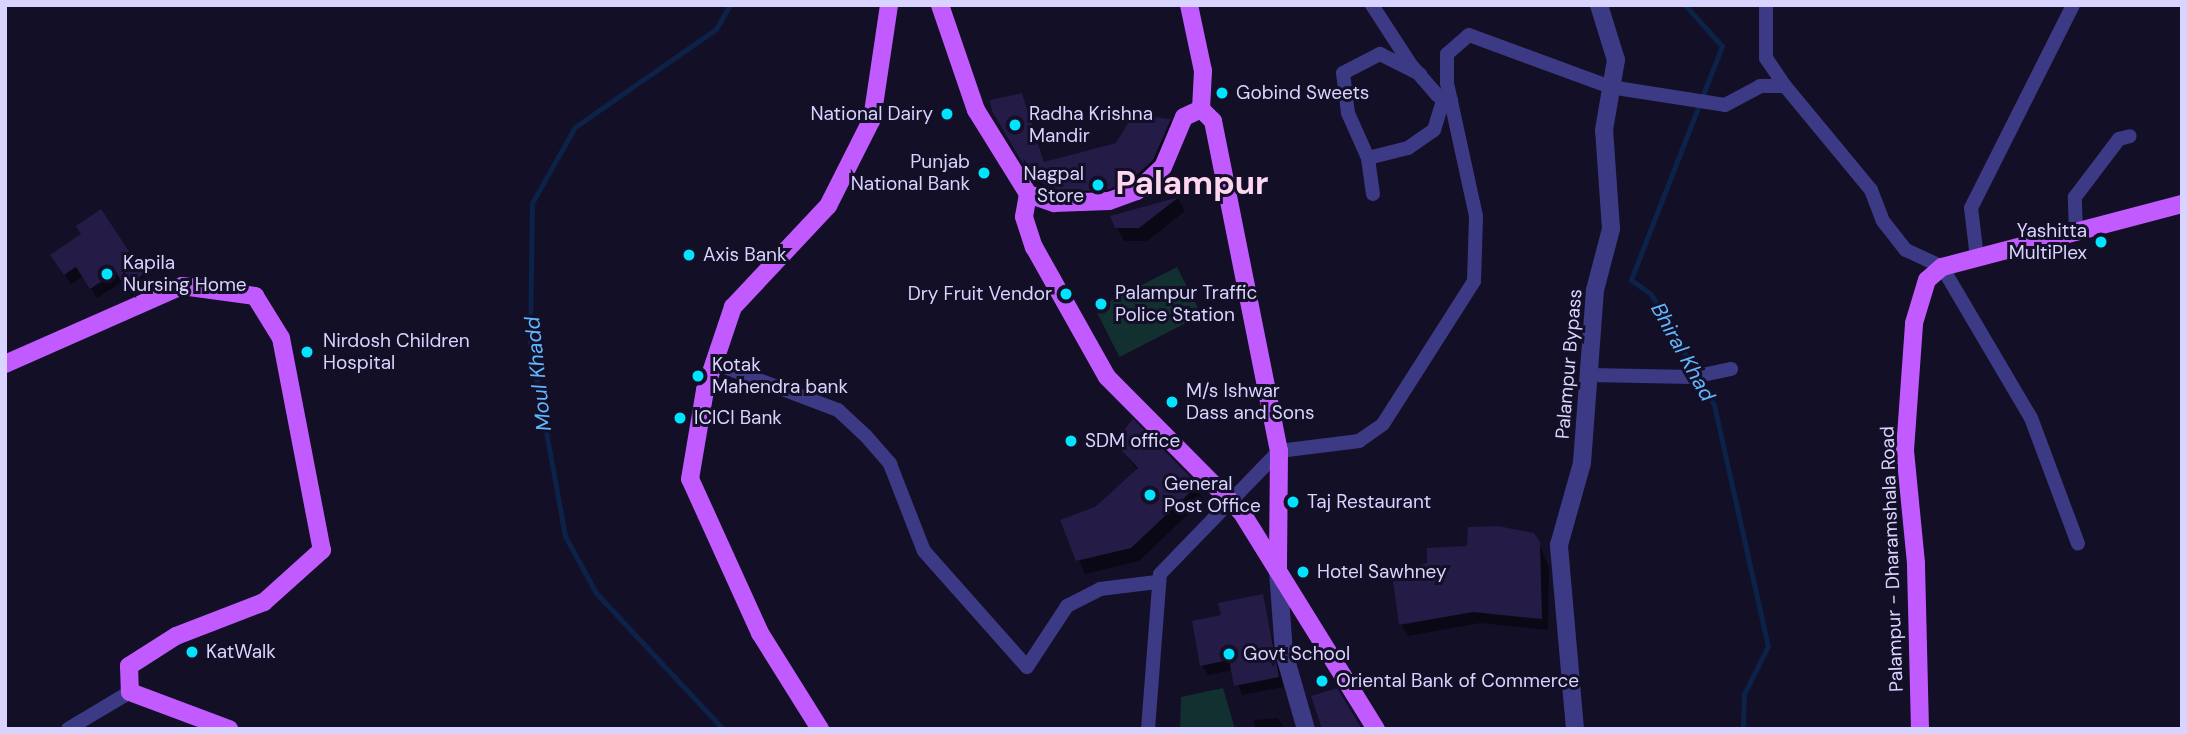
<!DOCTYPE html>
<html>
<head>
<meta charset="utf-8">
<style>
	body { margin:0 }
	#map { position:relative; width:2187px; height:734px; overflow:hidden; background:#130f26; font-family:"DM Sans",sans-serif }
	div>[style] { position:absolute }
	.green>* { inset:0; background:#12302f; transform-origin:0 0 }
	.shadow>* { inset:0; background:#0007 }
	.stream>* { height:5px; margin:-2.5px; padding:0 2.5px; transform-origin:2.5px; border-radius:2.5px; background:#0c2248 }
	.building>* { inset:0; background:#241b47 }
	.minor>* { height:14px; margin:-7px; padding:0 7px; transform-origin:7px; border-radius:7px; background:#3d3a85 }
	.tertiary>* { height:18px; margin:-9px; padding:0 9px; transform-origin:9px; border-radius:9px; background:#3d3a85 }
	.primary>* { height:18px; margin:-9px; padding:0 9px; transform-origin:9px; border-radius:9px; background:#c25bff }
	.dots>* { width:19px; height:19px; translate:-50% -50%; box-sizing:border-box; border:4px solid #130f26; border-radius:50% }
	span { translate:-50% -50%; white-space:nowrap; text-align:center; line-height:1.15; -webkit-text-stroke:6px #130f26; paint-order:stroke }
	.poi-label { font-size:19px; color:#d9d4ff }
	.left { translate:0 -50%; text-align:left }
	.right { translate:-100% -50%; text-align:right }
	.street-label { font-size:19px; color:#d9d4ff }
	.water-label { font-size:21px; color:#62b6ff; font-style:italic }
	.town-label { font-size:33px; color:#ffd6f0; font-weight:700 }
	.frame { position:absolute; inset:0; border:7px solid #d9d4ff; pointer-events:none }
</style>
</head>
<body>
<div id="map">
	<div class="green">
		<i style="left:1177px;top:267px;width:54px;height:92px;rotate:63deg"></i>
		<i style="clip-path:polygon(1223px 688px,1235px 729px,1180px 729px,1181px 697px)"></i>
	</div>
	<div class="shadow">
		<i style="clip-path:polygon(1021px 95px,1045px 163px,1117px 145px,1170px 120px,1176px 130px,1159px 171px,1135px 191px,1063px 201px,1034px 180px,1064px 195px,1030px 173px)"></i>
		<i style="clip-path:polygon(1178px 199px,1185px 211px,1147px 241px,1124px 241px,1112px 217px)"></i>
		<i style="clip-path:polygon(101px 211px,149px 284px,132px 296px,122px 282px,97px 298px,83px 276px,71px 284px,58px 265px)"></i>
		<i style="clip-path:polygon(1133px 422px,1204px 499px,1139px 561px,1085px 574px,1063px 521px,1096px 508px,1138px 471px,1116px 442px)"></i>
		<i style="clip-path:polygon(1540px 546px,1549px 567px,1548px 630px,1480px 623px,1408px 636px,1401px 624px)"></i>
		<i style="clip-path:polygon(1262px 596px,1284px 687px,1242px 695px,1233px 670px,1208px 675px,1202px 665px,1223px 617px)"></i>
		<i style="clip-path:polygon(1278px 718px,1284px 729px,1255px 729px,1254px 720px)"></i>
	</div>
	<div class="stream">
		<i style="left:1685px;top:5px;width:55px;rotate:47.9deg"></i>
		<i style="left:1722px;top:46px;width:251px;rotate:111.3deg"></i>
		<i style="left:1631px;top:280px;width:24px;rotate:35deg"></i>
		<i style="left:1651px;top:294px;width:128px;rotate:60.4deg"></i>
		<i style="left:1714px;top:405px;width:247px;rotate:77.4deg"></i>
		<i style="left:1768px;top:646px;width:54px;rotate:116.6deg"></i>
		<i style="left:1744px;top:694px;width:35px;rotate:92deg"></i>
		<i style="left:723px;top:729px;width:186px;rotate:-133deg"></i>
		<i style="left:596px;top:593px;width:65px;rotate:-118.5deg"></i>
		<i style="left:565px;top:536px;width:196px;rotate:-100.3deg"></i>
		<i style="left:530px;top:343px;width:140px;rotate:-89.2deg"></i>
		<i style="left:532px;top:203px;width:87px;rotate:-60.5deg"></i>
		<i style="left:575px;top:127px;width:172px;rotate:-34.8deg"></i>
		<i style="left:716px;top:29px;width:28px;rotate:-60deg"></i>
	</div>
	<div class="building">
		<i style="clip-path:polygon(1022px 93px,1044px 162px,1116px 143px,1133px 115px,1171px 119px,1153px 160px,1129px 182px,1107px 190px,1056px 192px,1029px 174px,992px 111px,990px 100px)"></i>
		<i style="clip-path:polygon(1179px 197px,1139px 228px,1115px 228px,1110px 216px)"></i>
		<i style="clip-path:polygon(101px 209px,144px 274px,125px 287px,116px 272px,90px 289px,76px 267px,64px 275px,50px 255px,81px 234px,76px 226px)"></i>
		<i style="clip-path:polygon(1133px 419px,1198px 485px,1131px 548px,1076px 561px,1060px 520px,1095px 507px,1138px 468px,1114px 442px)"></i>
		<i style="clip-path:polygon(1498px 526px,1534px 533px,1540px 542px,1542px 619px,1473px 612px,1399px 625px,1392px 574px,1427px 563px,1427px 548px,1467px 546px,1468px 527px)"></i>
		<i style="clip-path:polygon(1263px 594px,1279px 677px,1234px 686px,1229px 660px,1200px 666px,1192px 621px,1221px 615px,1218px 603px)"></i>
		<i style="clip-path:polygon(1337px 688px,1362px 729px,1322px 729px,1311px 696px)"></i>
	</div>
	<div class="minor">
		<i style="left:1372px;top:5px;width:72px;rotate:57deg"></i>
		<i style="left:1411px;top:65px;width:40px;rotate:49deg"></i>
		<i style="left:1437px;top:95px;width:15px;rotate:20deg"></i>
		<i style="left:1766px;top:5px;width:53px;rotate:90deg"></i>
		<i style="left:1766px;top:58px;width:34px;rotate:56deg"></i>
		<i style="left:1368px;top:158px;width:49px;rotate:-114deg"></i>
		<i style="left:1348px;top:113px;width:40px;rotate:-97.1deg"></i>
		<i style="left:1343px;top:73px;width:42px;rotate:-27.2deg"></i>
		<i style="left:1380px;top:54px;width:45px;rotate:26.6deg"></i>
		<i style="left:1373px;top:194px;width:36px;rotate:-98deg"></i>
		<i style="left:1368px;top:158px;width:41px;rotate:-14deg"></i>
		<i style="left:1408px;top:148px;width:32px;rotate:-35deg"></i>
		<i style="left:1434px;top:130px;width:34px;rotate:-73deg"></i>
		<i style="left:2076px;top:232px;width:35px;rotate:-92deg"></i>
		<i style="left:2075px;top:197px;width:73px;rotate:-52.8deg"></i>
		<i style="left:2119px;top:139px;width:11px;rotate:-15deg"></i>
		<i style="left:1977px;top:258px;width:50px;rotate:-96.8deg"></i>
		<i style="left:1971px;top:208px;width:227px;rotate:-63.3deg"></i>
		<i style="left:714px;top:363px;width:133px;rotate:20.8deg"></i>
		<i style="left:838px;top:410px;width:38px;rotate:43deg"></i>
		<i style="left:866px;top:436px;width:37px;rotate:49deg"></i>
		<i style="left:890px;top:464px;width:93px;rotate:68.7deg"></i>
		<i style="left:924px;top:551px;width:155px;rotate:48.4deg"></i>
		<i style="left:1027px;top:667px;width:73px;rotate:-56.7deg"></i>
		<i style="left:1067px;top:606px;width:37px;rotate:-27deg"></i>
		<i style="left:1100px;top:589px;width:57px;rotate:-7deg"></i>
		<i style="left:1589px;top:375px;width:104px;rotate:1.1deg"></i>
		<i style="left:1693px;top:377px;width:39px;rotate:-12deg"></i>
		<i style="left:68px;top:729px;width:72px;rotate:-30.8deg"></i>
		<i style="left:1148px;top:729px;width:155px;rotate:-85.6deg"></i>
		<i style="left:1160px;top:574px;width:171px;rotate:-45.9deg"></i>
		<i style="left:1279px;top:451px;width:81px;rotate:-7.1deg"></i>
		<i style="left:1359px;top:441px;width:29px;rotate:-35deg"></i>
		<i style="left:1383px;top:424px;width:169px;rotate:-57.5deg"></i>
		<i style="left:1474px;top:281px;width:65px;rotate:-88.2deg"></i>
		<i style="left:1476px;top:216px;width:136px;rotate:-102.3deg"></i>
		<i style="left:1447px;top:83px;width:29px;rotate:-90deg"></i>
		<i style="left:1447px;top:54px;width:29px;rotate:-41deg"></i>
		<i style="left:1469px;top:35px;width:150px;rotate:20.2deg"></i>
		<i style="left:1610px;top:87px;width:116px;rotate:8.9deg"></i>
		<i style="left:1725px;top:105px;width:40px;rotate:-28deg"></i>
		<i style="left:1760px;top:86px;width:25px"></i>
		<i style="left:1785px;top:86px;width:135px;rotate:50.4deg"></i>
		<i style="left:1871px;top:190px;width:33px;rotate:69deg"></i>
		<i style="left:1883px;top:221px;width:37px;rotate:52deg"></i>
		<i style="left:1906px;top:250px;width:40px;rotate:25deg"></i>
		<i style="left:1942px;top:267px;width:175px;rotate:59.5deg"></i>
		<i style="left:2031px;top:418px;width:134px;rotate:69.5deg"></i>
	</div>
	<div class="tertiary">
		<i style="left:1278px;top:571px;width:82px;rotate:85.8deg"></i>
		<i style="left:1284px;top:653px;width:79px;rotate:73.9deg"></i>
		<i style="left:1575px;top:729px;width:185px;rotate:-95deg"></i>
		<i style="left:1559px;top:545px;width:85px;rotate:-74.3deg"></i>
		<i style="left:1582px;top:463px;width:173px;rotate:-85.7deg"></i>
		<i style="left:1595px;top:290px;width:63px;rotate:-75.3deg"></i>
		<i style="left:1611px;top:229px;width:99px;rotate:-94deg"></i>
		<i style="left:1604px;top:130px;width:71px;rotate:-80.3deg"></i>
		<i style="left:1616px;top:60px;width:58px;rotate:-107.2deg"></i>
	</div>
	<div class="primary">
		<i style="left:940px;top:5px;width:111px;rotate:71.1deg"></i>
		<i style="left:976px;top:110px;width:99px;rotate:58.2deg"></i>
		<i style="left:1028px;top:194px;width:28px;rotate:19deg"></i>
		<i style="left:1054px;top:203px;width:55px;rotate:-2.1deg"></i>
		<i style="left:1109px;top:201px;width:30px;rotate:-20deg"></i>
		<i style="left:1137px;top:191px;width:35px;rotate:-43deg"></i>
		<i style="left:1163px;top:167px;width:54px;rotate:-67.2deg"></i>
		<i style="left:1184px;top:117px;width:19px;rotate:-25deg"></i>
		<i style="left:1189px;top:5px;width:67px;rotate:78deg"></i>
		<i style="left:1203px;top:71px;width:38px;rotate:93deg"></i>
		<i style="left:1201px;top:109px;width:17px;rotate:45deg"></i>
		<i style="left:1213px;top:121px;width:337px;rotate:78.7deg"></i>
		<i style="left:1279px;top:451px;width:119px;rotate:90.5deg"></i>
		<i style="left:1028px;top:194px;width:23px;rotate:100deg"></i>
		<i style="left:1024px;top:217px;width:32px;rotate:72deg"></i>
		<i style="left:1034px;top:247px;width:149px;rotate:60.7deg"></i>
		<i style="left:1107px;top:377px;width:192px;rotate:45.2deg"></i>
		<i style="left:1242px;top:513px;width:254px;rotate:58.2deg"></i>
		<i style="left:5px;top:364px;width:193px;rotate:-23.8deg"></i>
		<i style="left:182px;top:286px;width:74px;rotate:7.8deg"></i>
		<i style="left:255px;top:296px;width:49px;rotate:58.2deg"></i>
		<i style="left:281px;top:338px;width:216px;rotate:79.1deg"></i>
		<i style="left:322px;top:550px;width:78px;rotate:138.1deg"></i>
		<i style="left:264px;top:602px;width:94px;rotate:158.9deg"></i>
		<i style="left:176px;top:636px;width:56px;rotate:147.4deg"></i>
		<i style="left:129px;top:666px;width:26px;rotate:88deg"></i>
		<i style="left:130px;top:692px;width:106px;rotate:20.5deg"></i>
		<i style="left:820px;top:729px;width:113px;rotate:-122deg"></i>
		<i style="left:760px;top:633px;width:169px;rotate:-114.4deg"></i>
		<i style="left:690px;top:479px;width:90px;rotate:-80.4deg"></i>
		<i style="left:705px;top:390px;width:88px;rotate:-71.4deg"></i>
		<i style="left:733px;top:307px;width:139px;rotate:-46.8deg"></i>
		<i style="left:828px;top:206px;width:97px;rotate:-63.2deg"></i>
		<i style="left:872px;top:119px;width:115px;rotate:-81.5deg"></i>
		<i style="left:1920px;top:729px;width:166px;rotate:-91.4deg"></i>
		<i style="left:1916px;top:563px;width:114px;rotate:-95.6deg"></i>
		<i style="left:1905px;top:450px;width:127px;rotate:-85.9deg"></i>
		<i style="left:1914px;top:323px;width:45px;rotate:-73.2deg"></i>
		<i style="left:1927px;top:280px;width:20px;rotate:-41deg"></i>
		<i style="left:1942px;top:267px;width:248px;rotate:-14.7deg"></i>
	</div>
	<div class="dots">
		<i style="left:1222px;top:93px;background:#00e5ff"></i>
		<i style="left:947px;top:114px;background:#00e5ff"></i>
		<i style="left:1015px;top:125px;background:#00e5ff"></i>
		<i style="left:984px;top:173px;background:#00e5ff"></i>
		<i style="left:1098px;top:185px;background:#00e5ff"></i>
		<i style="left:2101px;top:242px;background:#00e5ff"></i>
		<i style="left:689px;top:255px;background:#00e5ff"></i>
		<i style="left:107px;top:274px;background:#00e5ff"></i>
		<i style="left:1066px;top:294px;background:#00e5ff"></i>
		<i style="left:1101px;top:304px;background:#00e5ff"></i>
		<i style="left:307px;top:352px;background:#00e5ff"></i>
		<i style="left:698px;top:376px;background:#00e5ff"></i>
		<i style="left:1172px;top:402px;background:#00e5ff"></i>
		<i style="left:680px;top:418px;background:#00e5ff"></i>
		<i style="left:1071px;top:441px;background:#00e5ff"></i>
		<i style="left:1150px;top:495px;background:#00e5ff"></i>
		<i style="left:1293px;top:502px;background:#00e5ff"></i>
		<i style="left:1303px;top:572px;background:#00e5ff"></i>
		<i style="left:192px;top:652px;background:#00e5ff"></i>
		<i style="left:1229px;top:654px;background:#00e5ff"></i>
		<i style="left:1322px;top:681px;background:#00e5ff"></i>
	</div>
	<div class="poi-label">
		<span class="left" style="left:1236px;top:93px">Gobind Sweets</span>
		<span class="right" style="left:933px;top:114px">National Dairy</span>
		<span class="left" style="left:1029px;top:125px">Radha Krishna<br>Mandir</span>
		<span class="right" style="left:970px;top:173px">Punjab<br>National Bank</span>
		<span class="right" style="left:1084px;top:185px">Nagpal<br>Store</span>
		<span class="right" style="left:2087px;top:242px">Yashitta<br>MultiPlex</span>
		<span class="left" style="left:703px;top:255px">Axis Bank</span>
		<span class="left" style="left:123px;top:274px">Kapila<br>Nursing Home</span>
		<span class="left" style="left:1115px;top:304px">Palampur Traffic<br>Police Station</span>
		<span class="right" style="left:1052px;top:294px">Dry Fruit Vendor</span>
		<span class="left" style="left:323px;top:352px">Nirdosh Children<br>Hospital</span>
		<span class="left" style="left:712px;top:376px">Kotak<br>Mahendra bank</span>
		<span class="left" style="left:1186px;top:402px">M/s Ishwar<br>Dass and Sons</span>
		<span class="left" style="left:694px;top:418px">ICICI Bank</span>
		<span class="left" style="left:1085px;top:441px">SDM office</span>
		<span class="left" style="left:1164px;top:495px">General<br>Post Office</span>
		<span class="left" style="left:1307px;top:502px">Taj Restaurant</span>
		<span class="left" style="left:1317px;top:572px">Hotel Sawhney</span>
		<span class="left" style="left:206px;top:652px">KatWalk</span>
		<span class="left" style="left:1243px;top:654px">Govt School</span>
		<span class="left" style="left:1336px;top:681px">Oriental Bank of Commerce</span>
	</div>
	<div class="street-label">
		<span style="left:1569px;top:364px;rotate:-85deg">Palampur Bypass</span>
		<span style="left:1892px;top:559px;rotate:-92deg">Palampur - Dharamshala Road</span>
	</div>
	<div class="water-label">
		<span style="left:1683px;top:352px;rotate:61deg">Bhiral Khad</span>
		<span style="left:538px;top:374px;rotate:-96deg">Moul Khadd</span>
	</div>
	<div class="town-label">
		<span style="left:1192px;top:183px">Palampur</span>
	</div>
	<div class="frame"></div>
</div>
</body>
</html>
